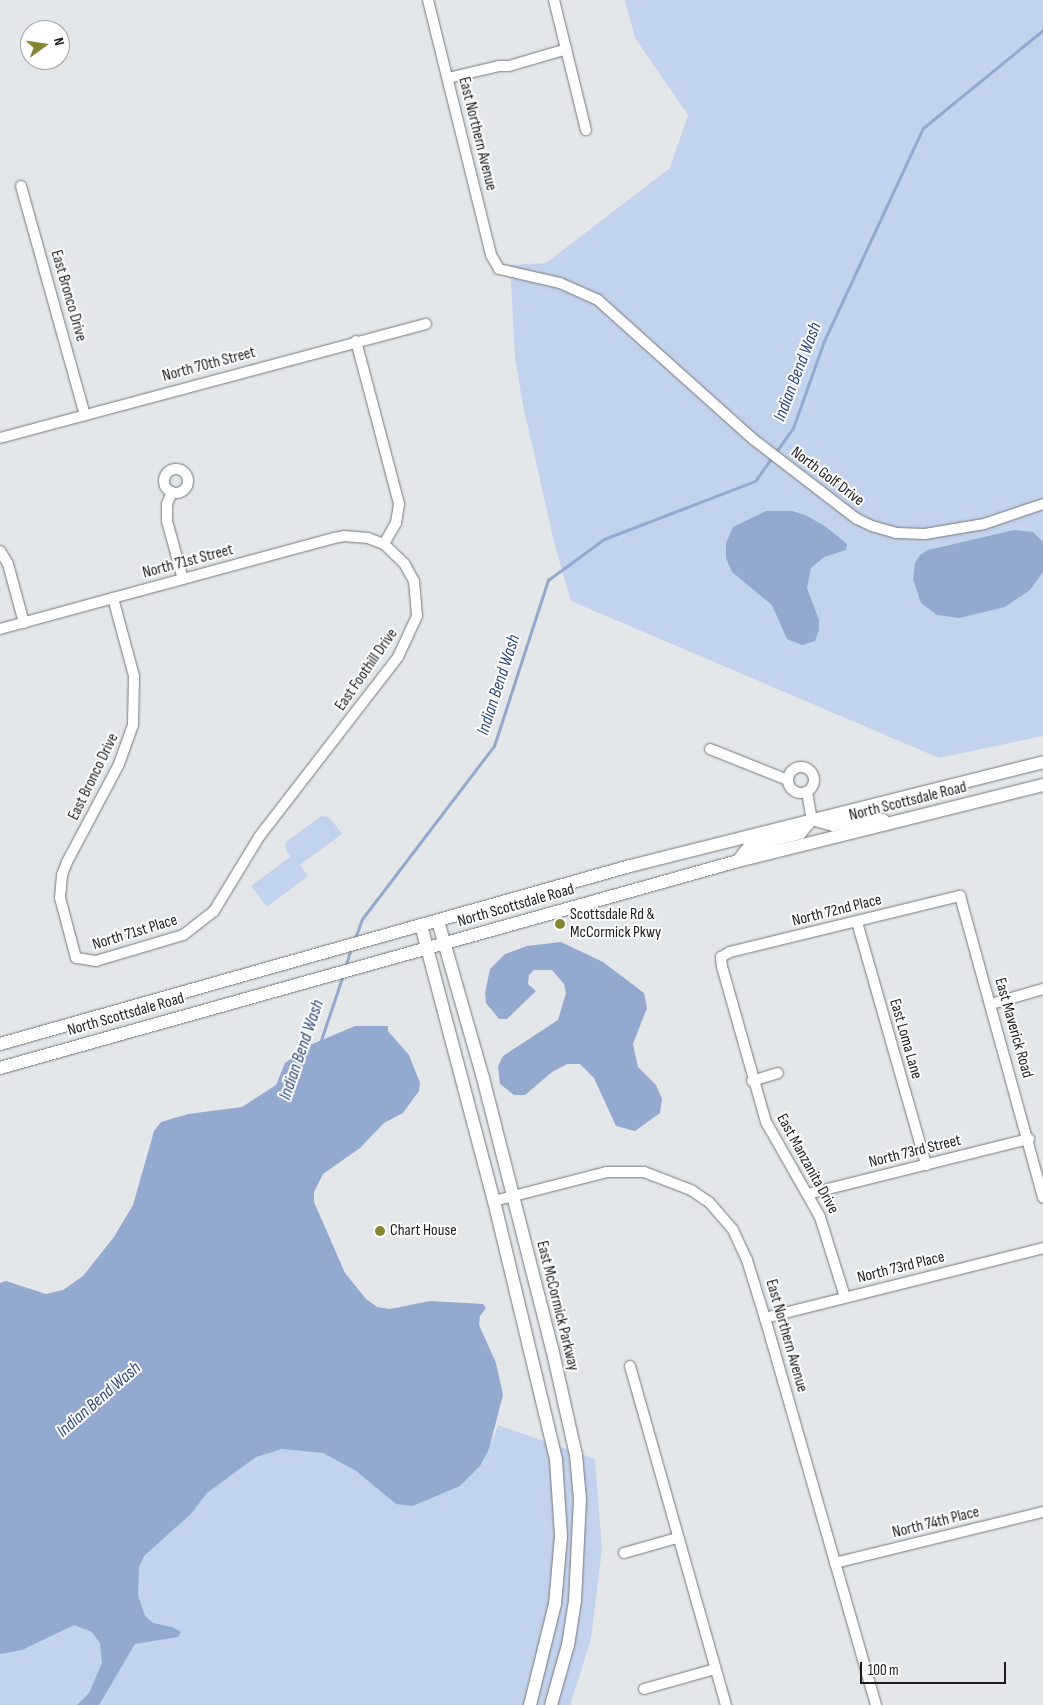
<!DOCTYPE html>
<html>
<head>
<meta charset="utf-8">
<style>
	body { margin:0 }
	#map { position:relative; width:1043px; height:1705px; overflow:hidden; background:#e4e7ea; font-family:"Sofia Sans Condensed",sans-serif }
	div>[style] { position:absolute }
	.green>* { inset:0; background:#c2d3ee }
	.water>* { inset:0; background:#93a9cf }
	.stream>* { height:3px; margin:-1.5px; padding:0 1.5px; transform-origin:1.5px; border-radius:1.5px; background:#93a9cf }
	.roads { filter:drop-shadow(0 0 1px #75777a) drop-shadow(0 0 1px #75777a) }
	.minor>* { height:10px; margin:-5px; padding:0 5px; transform-origin:5px; border-radius:5px; background:#fff }
	.minor>.ring { margin:-5px; padding:0; box-sizing:content-box; background:none; border:10px solid #fff; border-radius:50% }
	.major>* { height:12px; margin:-6px; padding:0 6px; transform-origin:6px; border-radius:6px; background:#fff }
	.dots>* { width:14px; height:14px; translate:-50% -50%; box-sizing:border-box; border:2px solid #fff; border-radius:50% }
	span { translate:-50% -50%; white-space:nowrap; text-align:center; line-height:1.15; -webkit-text-stroke:4px #fff; paint-order:stroke }
	.street-label { font-size:16px; color:#1c1c1e }
	.poi-label { font-size:16px; color:#1c1c1e }
	.left { translate:0 -50%; text-align:left }
	.water-label { font-size:18px; color:#2d4a7c; font-style:italic }
	.north { position:absolute; left:20px; top:20px; width:50px; height:50px; box-sizing:border-box; background:#fff; border:1px solid #a4a4a5; border-radius:50%; rotate:76deg; font-size:14px; font-weight:700; line-height:20px; text-align:center; color:#1c1c1e }
	.north::after { content:''; display:block; margin:auto; width:18px; height:22px; background:#838530; clip-path:polygon(50% 0,100% 100%,50% 72%,0 100%) }
	.scale { position:absolute; left:860px; top:1662px; width:146px; height:22px; box-sizing:border-box; border:2px solid #1c1c1e; border-top:0; padding-left:6px; font-size:15px; line-height:18px; white-space:nowrap; color:#1c1c1e; -webkit-text-stroke:4px #fff; paint-order:stroke }
</style>
</head>
<body>
<div id="map">
	<div class="green">
		<i style="clip-path:polygon(625px 0,1043px 0,1043px 736px,939px 758px,571px 601px,555px 546px,523px 405px,515px 358px,510px 265px,546px 263px,670px 168px,688px 115px,635px 38px)"></i>
		<i style="clip-path:polygon(321px 816px,329px 817px,342px 834px,300px 865px,308px 876px,267px 907px,251px 886px,290px 857px,285px 848px,286px 842px)"></i>
		<i style="clip-path:polygon(498px 1425px,595px 1459px,602px 1549px,591px 1639px,570px 1705px,0 1705px,0 1600px,139px 1569px,144px 1556px,191px 1514px,207px 1493px,256px 1457px,271px 1451px,297px 1448px,323px 1453px,356px 1471px,390px 1498px,413px 1506px,460px 1486px,489px 1449px)"></i>
	</div>
	<div class="water">
		<i style="clip-path:polygon(766px 511px,792px 511px,805px 515px,825px 526px,847px 544px,846px 550px,824px 557px,811px 568px,807px 588px,819px 620px,819px 630px,815px 641px,802px 645px,787px 639px,772px 605px,732px 572px,726px 558px,726px 543px,733px 527px)"></i>
		<i style="clip-path:polygon(1014px 530px,1033px 532px,1043px 542px,1043px 572px,1030px 590px,1005px 607px,959px 618px,937px 615px,921px 603px,913px 579px,915px 563px,920px 555px,928px 550px)"></i>
		<i style="clip-path:polygon(561px 942px,603px 962px,644px 993px,647px 1008px,633px 1044px,638px 1067px,656px 1085px,662px 1099px,660px 1113px,635px 1131px,616px 1126px,594px 1078px,580px 1064px,567px 1064px,552px 1072px,525px 1095px,514px 1095px,500px 1084px,498px 1066px,503px 1056px,558px 1020px,566px 993px,564px 984px,552px 970px,534px 970px,529px 975px,528px 984px,536px 991px,507px 1019px,499px 1019px,486px 1003px,485px 993px,490px 969px,505px 954px,527px 946px)"></i>
		<i style="clip-path:polygon(355px 1026px,388px 1026px,388px 1031px,409px 1055px,420px 1083px,419px 1091px,403px 1113px,384px 1123px,360px 1148px,323px 1174px,314px 1192px,314px 1202px,345px 1273px,366px 1299px,377px 1307px,390px 1309px,430px 1301px,483px 1304px,486px 1308px,480px 1316px,479px 1325px,496px 1363px,503px 1395px,489px 1449px,480px 1466px,460px 1486px,413px 1506px,396px 1504px,356px 1471px,323px 1453px,282px 1449px,256px 1457px,207px 1493px,191px 1514px,144px 1556px,139px 1568px,138px 1595px,145px 1616px,153px 1623px,172px 1627px,181px 1632px,178px 1637px,135px 1644px,99px 1705px,77px 1705px,89px 1693px,102px 1663px,100px 1643px,92px 1632px,74px 1625px,22px 1650px,0 1654px,0 1283px,6px 1281px,46px 1294px,63px 1290px,83px 1276px,114px 1237px,133px 1205px,154px 1131px,161px 1122px,188px 1114px,242px 1107px,276px 1085px,285px 1063px,310px 1045px)"></i>
	</div>
	<div class="stream">
		<i style="left:354px;top:941px;width:23px;rotate:-70deg"></i>
		<i style="left:362px;top:919px;width:218px;rotate:-52.7deg"></i>
		<i style="left:494px;top:746px;width:175px;rotate:-72deg"></i>
		<i style="left:548px;top:580px;width:69px;rotate:-36.2deg"></i>
		<i style="left:604px;top:539px;width:162px;rotate:-21deg"></i>
		<i style="left:755px;top:481px;width:65px;rotate:-54.4deg"></i>
		<i style="left:793px;top:428px;width:92px;rotate:-70.4deg"></i>
		<i style="left:824px;top:341px;width:235px;rotate:-65.1deg"></i>
		<i style="left:923px;top:128px;width:155px;rotate:-39.2deg"></i>
		<i style="left:345px;top:967px;width:19px;rotate:-72deg"></i>
		<i style="left:320px;top:1043px;width:72px;rotate:-71.3deg"></i>
	</div>
	<div class="roads">
		<div class="minor">
			<i style="left:428px;top:0;width:263px;rotate:76.1deg"></i>
			<i style="left:491px;top:255px;width:16px;rotate:60deg"></i>
			<i style="left:499px;top:269px;width:63px;rotate:12.9deg"></i>
			<i style="left:560px;top:283px;width:42px;rotate:24.1deg"></i>
			<i style="left:598px;top:300px;width:208px;rotate:41.9deg"></i>
			<i style="left:753px;top:439px;width:131px;rotate:37.6deg"></i>
			<i style="left:857px;top:519px;width:17px;rotate:25deg"></i>
			<i style="left:872px;top:526px;width:25px;rotate:16deg"></i>
			<i style="left:896px;top:533px;width:29px;rotate:2deg"></i>
			<i style="left:925px;top:534px;width:60px;rotate:-9.6deg"></i>
			<i style="left:984px;top:524px;width:62px;rotate:-18.7deg"></i>
			<i style="left:554px;top:0;width:134px;rotate:76.2deg"></i>
			<i style="left:448px;top:78px;width:52px;rotate:-13.2deg"></i>
			<i style="left:499px;top:66px;width:10px"></i>
			<i style="left:509px;top:66px;width:60px;rotate:-16.3deg"></i>
			<i style="left:21px;top:186px;width:238px;rotate:74.4deg"></i>
			<i style="left:356px;top:341px;width:169px;rotate:75.2deg"></i>
			<i style="left:399px;top:504px;width:19px;rotate:99deg"></i>
			<i style="left:396px;top:523px;width:24px;rotate:120deg"></i>
			<i style="left:0;top:438px;width:441px;rotate:-15deg"></i>
			<i class="ring" style="left:164px;top:469px;width:14px;height:14px"></i>
			<i style="left:172px;top:492px;width:13px;rotate:113deg"></i>
			<i style="left:167px;top:504px;width:17px;rotate:90deg"></i>
			<i style="left:167px;top:521px;width:60px;rotate:74.6deg"></i>
			<i style="left:0;top:551px;width:15px;rotate:58deg"></i>
			<i style="left:8px;top:564px;width:61px;rotate:74.8deg"></i>
			<i style="left:0;top:629px;width:117px;rotate:-15.3deg"></i>
			<i style="left:113px;top:598px;width:73px;rotate:-15.2deg"></i>
			<i style="left:183px;top:579px;width:156px;rotate:-15.2deg"></i>
			<i style="left:334px;top:538px;width:10px;rotate:-11deg"></i>
			<i style="left:344px;top:536px;width:24px;rotate:5deg"></i>
			<i style="left:368px;top:538px;width:17px;rotate:21deg"></i>
			<i style="left:384px;top:544px;width:28px;rotate:44deg"></i>
			<i style="left:404px;top:563px;width:21px;rotate:61deg"></i>
			<i style="left:414px;top:581px;width:35px;rotate:85deg"></i>
			<i style="left:417px;top:616px;width:45px;rotate:114.9deg"></i>
			<i style="left:398px;top:657px;width:227px;rotate:127.7deg"></i>
			<i style="left:259px;top:837px;width:87px;rotate:121.3deg"></i>
			<i style="left:214px;top:911px;width:39px;rotate:142deg"></i>
			<i style="left:183px;top:935px;width:91px;rotate:163.4deg"></i>
			<i style="left:96px;top:961px;width:20px;rotate:-171deg"></i>
			<i style="left:76px;top:958px;width:62px;rotate:-104.9deg"></i>
			<i style="left:60px;top:898px;width:23px;rotate:-85deg"></i>
			<i style="left:62px;top:875px;width:14px;rotate:-69deg"></i>
			<i style="left:67px;top:862px;width:111px;rotate:-62deg"></i>
			<i style="left:119px;top:764px;width:41px;rotate:-70.3deg"></i>
			<i style="left:133px;top:725px;width:49px;rotate:-88.8deg"></i>
			<i style="left:134px;top:676px;width:81px;rotate:-105.1deg"></i>
			<i style="left:710px;top:749px;width:84px;rotate:21.7deg"></i>
			<i class="ring" style="left:788px;top:767px;width:16px;height:16px"></i>
			<i style="left:807px;top:792px;width:27px;rotate:80deg"></i>
			<i style="left:857px;top:922px;width:253px;rotate:74.1deg"></i>
			<i style="left:991px;top:1004px;width:54px;rotate:-16.1deg"></i>
			<i style="left:752px;top:1081px;width:27px;rotate:-17deg"></i>
			<i style="left:808px;top:1194px;width:228px;rotate:-14deg"></i>
			<i style="left:494px;top:1201px;width:117px;rotate:-14.4deg"></i>
			<i style="left:607px;top:1172px;width:37px"></i>
			<i style="left:644px;top:1172px;width:50px;rotate:21deg"></i>
			<i style="left:691px;top:1190px;width:22px;rotate:34deg"></i>
			<i style="left:709px;top:1202px;width:37px;rotate:49deg"></i>
			<i style="left:733px;top:1230px;width:33px;rotate:65deg"></i>
			<i style="left:747px;top:1260px;width:61px;rotate:72.8deg"></i>
			<i style="left:765px;top:1318px;width:403px;rotate:74deg"></i>
			<i style="left:845px;top:1297px;width:84px;rotate:-107.4deg"></i>
			<i style="left:820px;top:1217px;width:109px;rotate:-119.6deg"></i>
			<i style="left:766px;top:1122px;width:161px;rotate:-105.8deg"></i>
			<i style="left:722px;top:967px;width:10px;rotate:-96deg"></i>
			<i style="left:721px;top:957px;width:10px;rotate:-29deg"></i>
			<i style="left:730px;top:952px;width:237px;rotate:-13.7deg"></i>
			<i style="left:960px;top:896px;width:313px;rotate:74.6deg"></i>
			<i style="left:765px;top:1318px;width:287px;rotate:-14.1deg"></i>
			<i style="left:630px;top:1366px;width:352px;rotate:74.2deg"></i>
			<i style="left:624px;top:1553px;width:55px;rotate:-15.8deg"></i>
			<i style="left:835px;top:1563px;width:214px;rotate:-13.8deg"></i>
			<i style="left:644px;top:1689px;width:74px;rotate:-15.7deg"></i>
		</div>
		<div class="major">
			<i style="left:812px;top:819px;width:22px;rotate:16deg"></i>
			<i style="left:833px;top:825px;width:25px;rotate:-12deg"></i>
			<i style="left:857px;top:820px;width:26px"></i>
			<i style="left:738px;top:861px;width:18px;rotate:-52deg"></i>
			<i style="left:749px;top:847px;width:53px;rotate:-15.4deg"></i>
			<i style="left:800px;top:833px;width:18px;rotate:-49deg"></i>
			<i style="left:438px;top:921px;width:163px;rotate:74deg"></i>
			<i style="left:483px;top:1078px;width:279px;rotate:75.7deg"></i>
			<i style="left:552px;top:1348px;width:110px;rotate:77.4deg"></i>
			<i style="left:576px;top:1455px;width:44px;rotate:84.8deg"></i>
			<i style="left:580px;top:1499px;width:102px;rotate:92.8deg"></i>
			<i style="left:575px;top:1601px;width:45px;rotate:99deg"></i>
			<i style="left:568px;top:1645px;width:62px;rotate:105.8deg"></i>
			<i style="left:421px;top:925px;width:285px;rotate:75.2deg"></i>
			<i style="left:494px;top:1201px;width:266px;rotate:76.5deg"></i>
			<i style="left:556px;top:1460px;width:76px;rotate:86.2deg"></i>
			<i style="left:561px;top:1536px;width:68px;rotate:95deg"></i>
			<i style="left:555px;top:1604px;width:104px;rotate:103.9deg"></i>
			<i style="left:0;top:1044px;width:655px;rotate:-15.78deg"></i>
			<i style="left:630px;top:866px;width:426px;rotate:-14.1deg"></i>
			<i style="left:0;top:1068px;width:766px;rotate:-15.67deg"></i>
			<i style="left:738px;top:861px;width:314px;rotate:-14deg"></i>
		</div>
	</div>
	<div class="dots">
		<i style="left:560px;top:924px;background:#838530"></i>
		<i style="left:380px;top:1231px;background:#838530"></i>
	</div>
	<div class="street-label">
		<span style="left:477px;top:134px;rotate:76deg">East Northern Avenue</span>
		<span style="left:68px;top:296px;rotate:74deg">East Bronco Drive</span>
		<span style="left:209px;top:365px;rotate:-15deg">North 70th Street</span>
		<span style="left:827px;top:477px;rotate:37deg">North Golf Drive</span>
		<span style="left:188px;top:562px;rotate:-15deg">North 71st Street</span>
		<span style="left:367px;top:670px;rotate:-55deg">East Foothill Drive</span>
		<span style="left:94px;top:777px;rotate:-64deg">East Bronco Drive</span>
		<span style="left:908px;top:802px;rotate:-14deg">North Scottsdale Road</span>
		<span style="left:516px;top:906px;rotate:-16deg">North Scottsdale Road</span>
		<span style="left:837px;top:911px;rotate:-14deg">North 72nd Place</span>
		<span style="left:135px;top:933px;rotate:-17deg">North 71st Place</span>
		<span style="left:126px;top:1015px;rotate:-16deg">North Scottsdale Road</span>
		<span style="left:1013px;top:1028px;rotate:74deg">East Maverick Road</span>
		<span style="left:905px;top:1039px;rotate:74deg">East Loma Lane</span>
		<span style="left:915px;top:1152px;rotate:-14deg">North 73rd Street</span>
		<span style="left:807px;top:1164px;rotate:61deg">East Manzanita Drive</span>
		<span style="left:901px;top:1268px;rotate:-14deg">North 73rd Place</span>
		<span style="left:557px;top:1306px;rotate:76deg">East McCormick Parkway</span>
		<span style="left:786px;top:1336px;rotate:74deg">East Northern Avenue</span>
		<span style="left:936px;top:1523px;rotate:-14deg">North 74th Place</span>
	</div>
	<div class="poi-label">
		<span class="left" style="left:570px;top:924px">Scottsdale Rd &amp;<br>McCormick Pkwy</span>
		<span class="left" style="left:390px;top:1231px">Chart House</span>
	</div>
	<div class="water-label">
		<span style="left:798px;top:372px;rotate:-69deg">Indian Bend Wash</span>
		<span style="left:499px;top:685px;rotate:-72deg">Indian Bend Wash</span>
		<span style="left:302px;top:1050px;rotate:-71deg">Indian Bend Wash</span>
		<span style="left:99px;top:1400px;rotate:-41deg">Indian Bend Wash</span>
	</div>
	<div class="north">N</div>
	<div class="scale">100 m</div>
</div>
</body>
</html>
